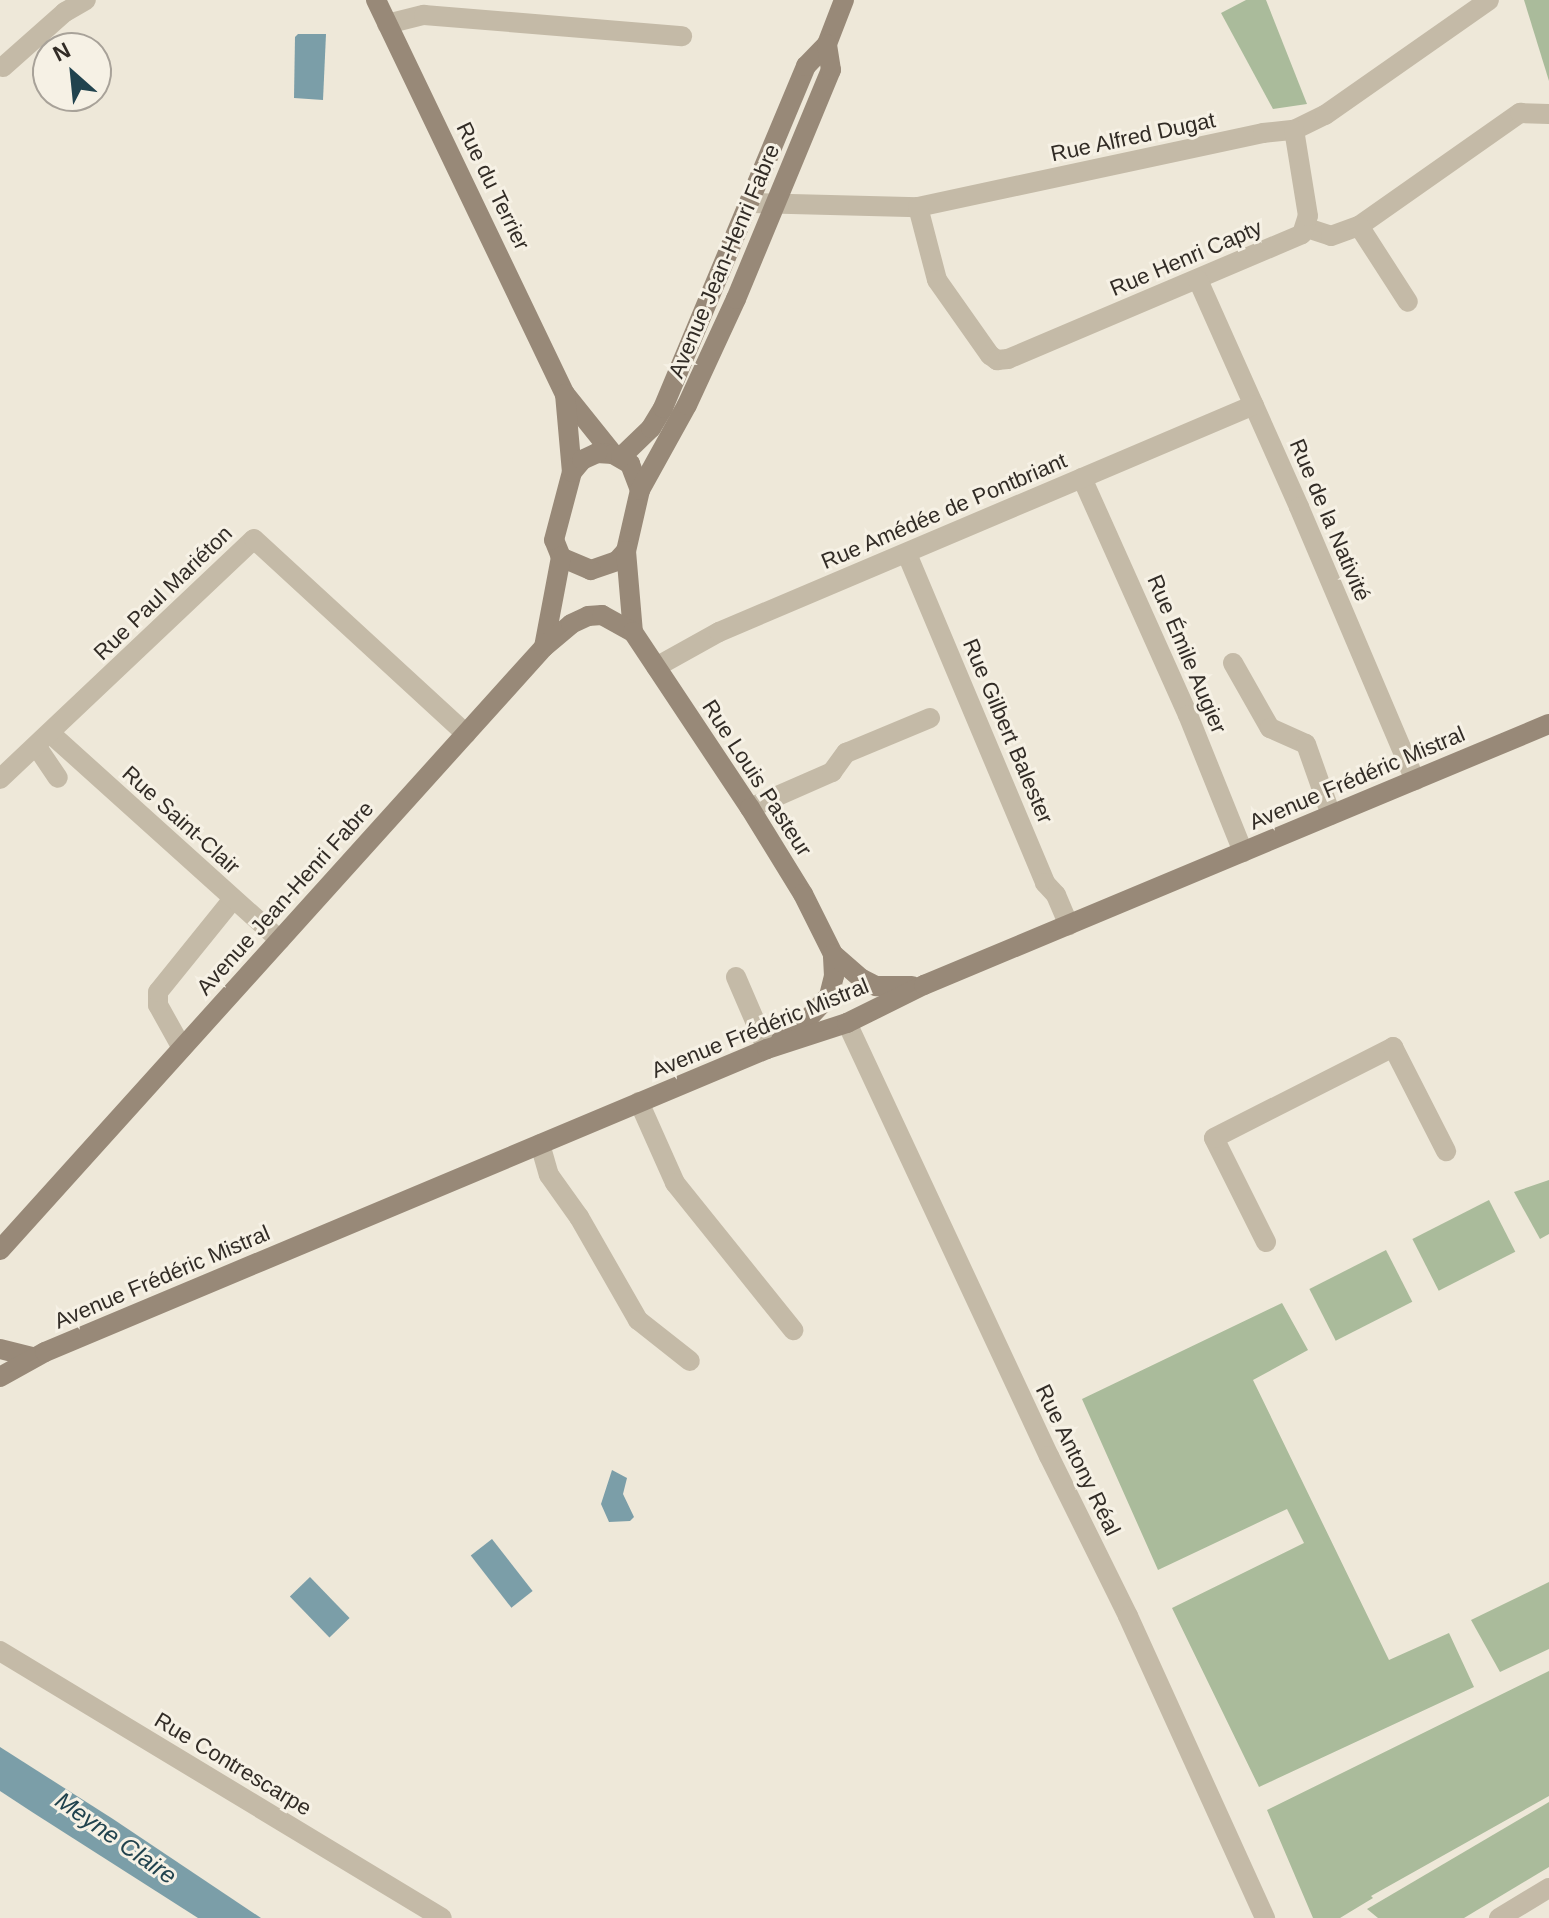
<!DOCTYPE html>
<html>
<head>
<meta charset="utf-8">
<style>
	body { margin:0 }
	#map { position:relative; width:1549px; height:1918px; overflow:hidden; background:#eee8d9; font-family:Helvetica,sans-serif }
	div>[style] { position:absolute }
	.green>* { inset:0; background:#aabb9b; transform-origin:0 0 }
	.water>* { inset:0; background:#7b9ea8; transform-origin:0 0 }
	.lane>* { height:20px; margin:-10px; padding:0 10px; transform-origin:10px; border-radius:10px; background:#c4baa7 }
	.street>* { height:20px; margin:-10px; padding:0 10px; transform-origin:10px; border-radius:10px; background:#c4baa7 }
	.secondary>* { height:20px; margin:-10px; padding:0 10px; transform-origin:10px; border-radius:10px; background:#988978 }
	span { translate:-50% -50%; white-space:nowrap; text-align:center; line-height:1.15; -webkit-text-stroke:6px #f6f1e5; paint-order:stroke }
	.street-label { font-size:22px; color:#322c26 }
	.water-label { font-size:24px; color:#21434e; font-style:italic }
	.north { position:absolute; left:32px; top:32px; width:80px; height:80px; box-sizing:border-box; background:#f6f1e5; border:2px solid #a8a299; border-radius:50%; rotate:333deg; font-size:22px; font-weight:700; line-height:32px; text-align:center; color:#322c26 }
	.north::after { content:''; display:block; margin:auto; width:28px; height:36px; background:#21434e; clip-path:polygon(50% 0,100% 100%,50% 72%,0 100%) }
</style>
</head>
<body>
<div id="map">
	<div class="green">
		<i style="clip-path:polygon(1246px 0,1266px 0,1307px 104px,1273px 109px,1221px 13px)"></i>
		<i style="clip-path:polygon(1524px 0,1549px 0,1549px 81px)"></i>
		<i style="clip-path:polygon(1549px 1180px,1549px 1234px,1540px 1239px,1514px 1192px)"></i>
		<i style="left:1489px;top:1200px;width:58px;height:86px;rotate:63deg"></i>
		<i style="left:1386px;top:1250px;width:58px;height:86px;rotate:63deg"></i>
		<i style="clip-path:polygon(1282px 1303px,1308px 1350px,1253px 1380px,1389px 1660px,1449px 1633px,1474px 1687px,1259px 1787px,1172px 1608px,1304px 1543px,1287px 1509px,1158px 1570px,1082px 1399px)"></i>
		<i style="clip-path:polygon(1549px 1582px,1549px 1649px,1500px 1672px,1471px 1620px)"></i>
		<i style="clip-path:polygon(1549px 1671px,1549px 1796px,1371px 1896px,1373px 1898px,1340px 1918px,1313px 1918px,1267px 1810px)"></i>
		<i style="clip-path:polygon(1549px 1802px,1549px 1867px,1464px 1918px,1378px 1918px,1367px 1909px)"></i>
	</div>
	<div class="water">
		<i style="clip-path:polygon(298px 34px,326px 34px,323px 100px,294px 98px,295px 37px)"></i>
		<i style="clip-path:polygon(612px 1470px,627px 1478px,623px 1494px,634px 1517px,630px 1521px,609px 1522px,601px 1504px)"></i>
		<i style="left:492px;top:1539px;width:66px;height:27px;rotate:52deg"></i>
		<i style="left:310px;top:1577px;width:57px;height:28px;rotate:46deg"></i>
		<i style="clip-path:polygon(0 1747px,113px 1819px,261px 1918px,198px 1918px,32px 1812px,0 1791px)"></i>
	</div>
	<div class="lane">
		<i style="left:387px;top:24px;width:38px;rotate:-14deg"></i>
		<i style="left:424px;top:15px;width:259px;rotate:4.7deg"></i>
		<i style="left:3px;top:67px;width:83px;rotate:-41.6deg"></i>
		<i style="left:65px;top:12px;width:24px;rotate:-30deg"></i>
		<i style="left:1359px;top:226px;width:197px;rotate:-35.1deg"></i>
		<i style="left:1520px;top:113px;width:29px;rotate:2deg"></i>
		<i style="left:1307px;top:228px;width:25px;rotate:18deg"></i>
		<i style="left:1331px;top:236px;width:30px;rotate:-20deg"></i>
		<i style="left:1359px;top:226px;width:90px;rotate:57.2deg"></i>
		<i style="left:1233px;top:663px;width:75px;rotate:60.4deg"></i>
		<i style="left:1270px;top:728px;width:39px;rotate:24deg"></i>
		<i style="left:1306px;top:744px;width:75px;rotate:70.6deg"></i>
		<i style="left:37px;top:747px;width:37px;rotate:56deg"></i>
		<i style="left:750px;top:808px;width:90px;rotate:-23.7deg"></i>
		<i style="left:832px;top:772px;width:24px;rotate:-54deg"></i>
		<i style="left:846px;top:753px;width:91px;rotate:-22.6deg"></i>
		<i style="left:736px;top:977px;width:78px;rotate:66.7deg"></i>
		<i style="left:182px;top:1048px;width:49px;rotate:-119.2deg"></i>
		<i style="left:158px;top:1005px;width:13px;rotate:-90deg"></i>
		<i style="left:158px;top:992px;width:119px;rotate:-51.1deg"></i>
		<i style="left:639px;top:1102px;width:89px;rotate:66deg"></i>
		<i style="left:675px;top:1183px;width:189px;rotate:51.2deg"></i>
		<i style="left:540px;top:1144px;width:32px;rotate:74deg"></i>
		<i style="left:549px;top:1175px;width:52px;rotate:54.5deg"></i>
		<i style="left:579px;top:1217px;width:119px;rotate:60.2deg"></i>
		<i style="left:638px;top:1320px;width:66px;rotate:38.3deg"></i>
		<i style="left:1266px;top:1242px;width:116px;rotate:-116.6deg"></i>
		<i style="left:1214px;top:1138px;width:201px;rotate:-26.9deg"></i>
		<i style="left:1393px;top:1047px;width:117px;rotate:63deg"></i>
	</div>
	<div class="street">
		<i style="left:749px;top:203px;width:169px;rotate:1.4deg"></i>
		<i style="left:918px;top:207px;width:353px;rotate:-12.1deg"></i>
		<i style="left:1263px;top:133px;width:31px;rotate:-6deg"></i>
		<i style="left:1294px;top:130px;width:34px;rotate:-26deg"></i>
		<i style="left:1325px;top:115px;width:200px;rotate:-35deg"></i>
		<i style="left:918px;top:207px;width:75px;rotate:75.4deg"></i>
		<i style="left:937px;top:280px;width:92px;rotate:54.8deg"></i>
		<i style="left:990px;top:355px;width:9px;rotate:36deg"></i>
		<i style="left:997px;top:360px;width:11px;rotate:-5deg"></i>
		<i style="left:1008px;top:359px;width:319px;rotate:-23deg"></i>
		<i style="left:1302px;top:234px;width:19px;rotate:-72deg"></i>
		<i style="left:1308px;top:216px;width:87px;rotate:-99.2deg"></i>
		<i style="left:1198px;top:280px;width:248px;rotate:66deg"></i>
		<i style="left:1299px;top:507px;width:297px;rotate:67deg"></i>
		<i style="left:1082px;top:478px;width:260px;rotate:65.9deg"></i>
		<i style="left:1188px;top:715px;width:148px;rotate:68.1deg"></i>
		<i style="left:907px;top:554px;width:357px;rotate:67.2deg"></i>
		<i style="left:1045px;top:883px;width:16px;rotate:47deg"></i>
		<i style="left:1056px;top:895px;width:33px;rotate:67deg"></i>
		<i style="left:656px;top:667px;width:72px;rotate:-29.1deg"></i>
		<i style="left:719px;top:632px;width:581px;rotate:-22.99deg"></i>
		<i style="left:51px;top:734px;width:308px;rotate:42deg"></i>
		<i style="left:0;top:779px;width:349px;rotate:-43.4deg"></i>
		<i style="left:254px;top:539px;width:288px;rotate:42.6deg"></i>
		<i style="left:847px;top:1023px;width:478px;rotate:65deg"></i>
		<i style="left:1049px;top:1456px;width:178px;rotate:63.7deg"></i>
		<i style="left:1128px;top:1616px;width:332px;rotate:65.6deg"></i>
		<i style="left:0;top:1651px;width:516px;rotate:31.14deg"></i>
		<i style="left:1499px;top:1918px;width:58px;rotate:-31deg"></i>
	</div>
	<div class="secondary">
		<i style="left:376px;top:0;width:437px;rotate:64.4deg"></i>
		<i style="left:565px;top:394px;width:77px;rotate:51.3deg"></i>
		<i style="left:565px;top:394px;width:78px;rotate:84.9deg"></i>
		<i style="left:597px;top:453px;width:16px;rotate:4deg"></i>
		<i style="left:613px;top:454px;width:20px;rotate:30deg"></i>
		<i style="left:630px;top:464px;width:28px;rotate:69deg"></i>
		<i style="left:640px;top:490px;width:63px;rotate:102.9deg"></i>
		<i style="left:626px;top:551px;width:13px;rotate:132deg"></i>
		<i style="left:617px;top:561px;width:28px;rotate:161deg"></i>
		<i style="left:591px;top:570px;width:33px;rotate:-157deg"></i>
		<i style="left:561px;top:557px;width:18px;rotate:-112deg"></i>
		<i style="left:554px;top:540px;width:70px;rotate:-75.2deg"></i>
		<i style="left:572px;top:472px;width:16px;rotate:-50deg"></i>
		<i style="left:582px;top:460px;width:17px;rotate:-25deg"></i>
		<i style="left:621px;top:457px;width:42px;rotate:-44deg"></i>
		<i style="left:651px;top:428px;width:23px;rotate:-59deg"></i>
		<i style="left:663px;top:408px;width:371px;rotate:-67.3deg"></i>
		<i style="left:806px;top:66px;width:30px;rotate:-46deg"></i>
		<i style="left:827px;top:44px;width:47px;rotate:-68.9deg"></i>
		<i style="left:640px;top:490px;width:97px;rotate:-61.1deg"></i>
		<i style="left:687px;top:405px;width:117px;rotate:-65.2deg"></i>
		<i style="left:736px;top:299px;width:248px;rotate:-67.5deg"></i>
		<i style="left:831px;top:70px;width:26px;rotate:-99deg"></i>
		<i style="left:626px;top:551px;width:81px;rotate:85.1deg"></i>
		<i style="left:544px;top:647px;width:92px;rotate:-79.3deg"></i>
		<i style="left:781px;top:1040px;width:24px;rotate:-35deg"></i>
		<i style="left:801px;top:1026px;width:41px;rotate:-47deg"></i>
		<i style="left:829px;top:996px;width:21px;rotate:-76deg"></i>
		<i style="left:834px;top:976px;width:22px;rotate:-93deg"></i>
		<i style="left:0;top:1250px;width:812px;rotate:-47.94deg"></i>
		<i style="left:544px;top:647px;width:35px;rotate:-40deg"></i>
		<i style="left:571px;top:624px;width:19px;rotate:-25deg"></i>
		<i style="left:588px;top:616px;width:14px;rotate:-4deg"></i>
		<i style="left:602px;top:615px;width:35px;rotate:29deg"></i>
		<i style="left:633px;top:632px;width:211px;rotate:56.4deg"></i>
		<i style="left:750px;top:808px;width:101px;rotate:58.4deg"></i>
		<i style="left:803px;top:894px;width:67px;rotate:63.4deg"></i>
		<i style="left:833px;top:954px;width:38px;rotate:41deg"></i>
		<i style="left:862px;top:979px;width:16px;rotate:27deg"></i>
		<i style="left:876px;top:986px;width:36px"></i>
		<i style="left:0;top:1349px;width:34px;rotate:14deg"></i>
		<i style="left:0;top:1377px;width:51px;rotate:-29.1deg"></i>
		<i style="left:45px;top:1352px;width:783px;rotate:-22.77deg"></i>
		<i style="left:767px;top:1049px;width:84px;rotate:-18deg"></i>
		<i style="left:847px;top:1023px;width:86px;rotate:-26.3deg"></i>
		<i style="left:924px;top:985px;width:677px;rotate:-22.67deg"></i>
	</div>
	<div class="street-label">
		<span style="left:1133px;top:137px;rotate:-12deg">Rue Alfred Dugat</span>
		<span style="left:493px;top:186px;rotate:64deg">Rue du Terrier</span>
		<span style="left:1186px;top:258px;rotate:-23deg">Rue Henri Capty</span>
		<span style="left:724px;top:261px;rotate:-67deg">Avenue Jean-Henri Fabre</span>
		<span style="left:944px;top:511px;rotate:-23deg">Rue Amédée de Pontbriant</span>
		<span style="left:1330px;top:520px;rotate:67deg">Rue de la Nativité</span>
		<span style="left:163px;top:593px;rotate:-44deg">Rue Paul Mariéton</span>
		<span style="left:1187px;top:654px;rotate:67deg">Rue Émile Augier</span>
		<span style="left:1008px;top:731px;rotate:67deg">Rue Gilbert Balester</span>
		<span style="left:757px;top:778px;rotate:57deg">Rue Louis Pasteur</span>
		<span style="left:1357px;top:778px;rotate:-23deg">Avenue Frédéric Mistral</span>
		<span style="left:181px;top:820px;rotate:42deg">Rue Saint-Clair</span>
		<span style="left:285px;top:898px;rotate:-48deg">Avenue Jean-Henri Fabre</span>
		<span style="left:760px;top:1028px;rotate:-22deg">Avenue Frédéric Mistral</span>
		<span style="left:162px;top:1277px;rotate:-23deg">Avenue Frédéric Mistral</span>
		<span style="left:1078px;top:1460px;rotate:64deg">Rue Antony Réal</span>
		<span style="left:233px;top:1764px;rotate:31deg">Rue Contrescarpe</span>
	</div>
	<div class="water-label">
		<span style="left:116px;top:1838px;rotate:35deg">Meyne Claire</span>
	</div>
	<div class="north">N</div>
</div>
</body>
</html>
